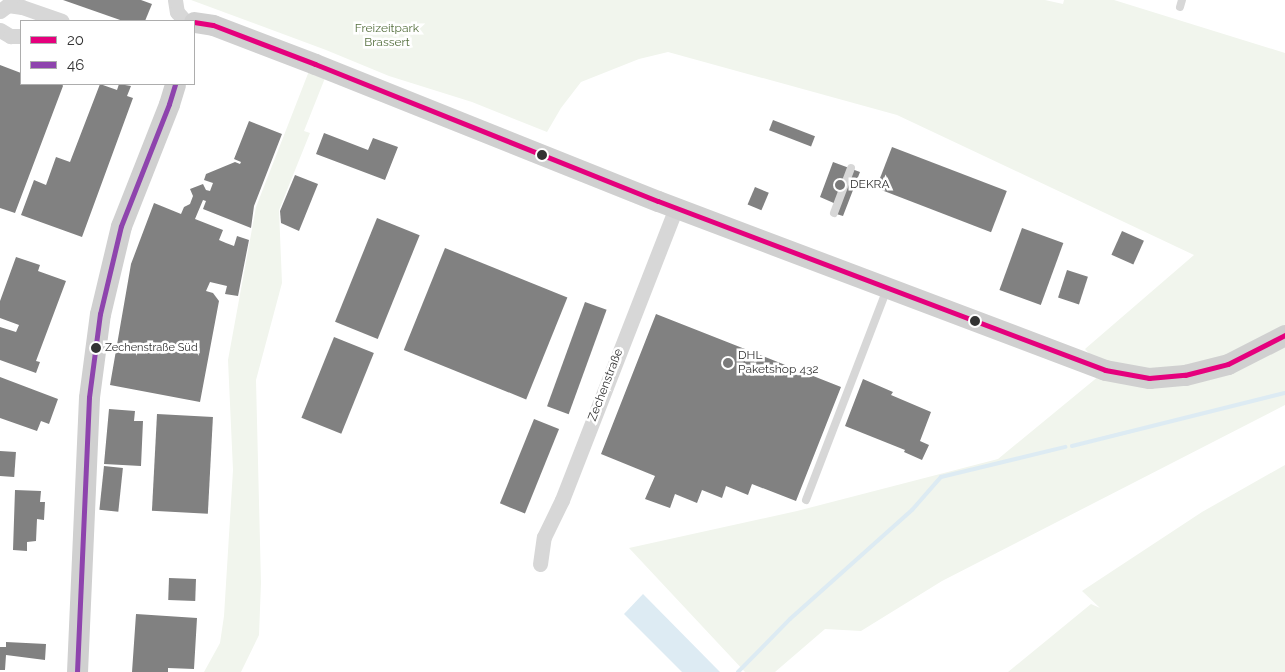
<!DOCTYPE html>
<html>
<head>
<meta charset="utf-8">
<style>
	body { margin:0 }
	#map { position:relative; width:1285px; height:672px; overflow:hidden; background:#fff; font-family:Raleway,sans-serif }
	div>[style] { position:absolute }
	.green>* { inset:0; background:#f1f5ed }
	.water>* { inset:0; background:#ddebf3 }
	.stream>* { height:4px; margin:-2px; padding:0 2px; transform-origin:2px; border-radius:2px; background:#ddebf3 }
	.building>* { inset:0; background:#818181; transform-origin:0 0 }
	.lane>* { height:8px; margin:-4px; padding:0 4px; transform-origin:4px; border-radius:4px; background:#d7d7d7 }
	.street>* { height:15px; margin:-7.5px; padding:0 7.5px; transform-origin:7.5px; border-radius:7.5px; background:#d7d7d7 }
	.secondary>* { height:21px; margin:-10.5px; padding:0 10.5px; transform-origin:10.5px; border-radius:10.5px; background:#d0d0d0 }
	.bus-1>* { height:5px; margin:-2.5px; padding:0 2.5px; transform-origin:2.5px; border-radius:2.5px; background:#e5007d }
	.bus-2>* { height:5px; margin:-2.5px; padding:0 2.5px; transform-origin:2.5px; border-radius:2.5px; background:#8e44ad }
	.dots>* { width:14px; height:14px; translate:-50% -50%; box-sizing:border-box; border:2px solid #fff; border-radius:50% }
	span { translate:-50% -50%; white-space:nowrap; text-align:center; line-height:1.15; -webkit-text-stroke:5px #fff; paint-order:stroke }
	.bus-label { font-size:11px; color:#333 }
	.left { translate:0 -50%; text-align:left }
	.park-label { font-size:12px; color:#56703f }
	.poi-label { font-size:12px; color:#333 }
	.street-label { font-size:12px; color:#333 }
	.legend { position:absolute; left:20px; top:20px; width:175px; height:65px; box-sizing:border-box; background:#fff; border:1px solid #adadad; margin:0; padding:6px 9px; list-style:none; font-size:15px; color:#333 }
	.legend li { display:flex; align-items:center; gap:10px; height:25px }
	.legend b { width:25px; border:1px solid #adadad }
</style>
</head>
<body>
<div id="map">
	<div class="green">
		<i style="clip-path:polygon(191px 0,1045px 0,1063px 4px,1064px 0,1114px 0,1285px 53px,1285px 405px,942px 581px,861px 631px,825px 629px,775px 672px,745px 672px,629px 548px,797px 511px,998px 459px,1105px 371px,1085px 349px,1194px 255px,897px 115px,668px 52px,639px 59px,581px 82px,561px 108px,547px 132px,472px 102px,389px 76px,326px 50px)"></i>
		<i style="clip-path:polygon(309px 71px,325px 78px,304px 131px,310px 133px,279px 210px,282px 283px,256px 380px,261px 583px,259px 635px,241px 672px,204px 672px,220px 643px,224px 616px,233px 470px,228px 360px,256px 207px)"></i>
		<i style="clip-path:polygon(1285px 465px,1285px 672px,1008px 672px,1091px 604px,1100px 608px,1082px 591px,1202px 512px)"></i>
	</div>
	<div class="water">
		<i style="clip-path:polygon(643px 594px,720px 672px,682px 672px,624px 614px)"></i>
	</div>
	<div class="stream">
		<i style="left:1072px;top:446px;width:219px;rotate:-14deg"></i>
		<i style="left:738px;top:672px;width:74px;rotate:-45.5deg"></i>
		<i style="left:790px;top:619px;width:164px;rotate:-41.8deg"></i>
		<i style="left:912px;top:510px;width:44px;rotate:-48.7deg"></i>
		<i style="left:941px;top:477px;width:128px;rotate:-13.6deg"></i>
	</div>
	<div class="building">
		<i style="clip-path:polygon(63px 0,141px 0,152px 4px,145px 21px,123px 21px)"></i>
		<i style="clip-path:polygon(0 65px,21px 73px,21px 84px,62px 84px,63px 86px,15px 213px,0 208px)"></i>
		<i style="clip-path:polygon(100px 84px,117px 90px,119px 84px,131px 86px,127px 96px,133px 98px,82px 237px,21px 215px,34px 180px,46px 185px,56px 157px,70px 162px)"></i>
		<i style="left:773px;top:120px;width:45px;height:11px;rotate:21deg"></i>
		<i style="clip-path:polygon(249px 121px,282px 134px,254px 206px,251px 228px,203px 209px,206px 201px,203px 200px,195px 219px,223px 230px,219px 240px,226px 243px,234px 246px,237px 236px,249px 240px,238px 296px,225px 294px,227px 286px,210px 282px,206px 291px,213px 293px,219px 301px,200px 402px,110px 385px,131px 264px,154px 203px,181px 214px,184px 207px,190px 204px,193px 196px,190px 189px,203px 184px,206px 190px,210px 191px,213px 183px,204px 180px,206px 174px,235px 162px,240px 164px,241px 162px,234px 159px)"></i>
		<i style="clip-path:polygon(324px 133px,368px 150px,373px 138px,398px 147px,385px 180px,316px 154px)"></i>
		<i style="left:892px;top:147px;width:123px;height:44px;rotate:21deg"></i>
		<i style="clip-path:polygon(833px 162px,860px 172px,843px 216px,833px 213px,836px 204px,820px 197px)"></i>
		<i style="clip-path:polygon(295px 175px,318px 184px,299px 231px,281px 223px,280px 211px)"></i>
		<i style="left:755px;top:187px;width:15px;height:19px;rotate:23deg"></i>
		<i style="left:377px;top:218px;width:46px;height:112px;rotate:22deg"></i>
		<i style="left:1022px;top:228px;width:44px;height:66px;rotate:20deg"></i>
		<i style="left:1122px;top:231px;width:24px;height:26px;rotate:24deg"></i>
		<i style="left:445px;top:248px;width:132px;height:110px;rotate:22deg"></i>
		<i style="clip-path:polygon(16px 257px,40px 265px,38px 271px,66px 281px,36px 361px,40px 362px,36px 373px,0 360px,0 327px,16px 332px,19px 325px,0 318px,0 301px)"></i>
		<i style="left:1067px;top:270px;width:22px;height:29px;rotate:18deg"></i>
		<i style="left:585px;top:302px;width:23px;height:111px;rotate:20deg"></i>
		<i style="clip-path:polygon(656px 314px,841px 387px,796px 501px,752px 484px,748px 495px,726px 486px,722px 498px,702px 490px,697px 503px,675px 494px,670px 508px,645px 499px,655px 476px,601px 454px)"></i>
		<i style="left:334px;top:337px;width:43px;height:87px;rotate:22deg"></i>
		<i style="clip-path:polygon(0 377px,58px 399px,49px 424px,41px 421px,37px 431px,0 418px)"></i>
		<i style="clip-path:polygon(863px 379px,893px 392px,891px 395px,931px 412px,920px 441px,929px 445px,922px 460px,904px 452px,905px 450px,845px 426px)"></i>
		<i style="clip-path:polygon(109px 409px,135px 411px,134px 421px,143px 421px,141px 466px,104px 464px)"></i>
		<i style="left:157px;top:414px;width:56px;height:97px;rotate:3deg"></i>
		<i style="left:534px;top:419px;width:27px;height:91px;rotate:22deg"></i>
		<i style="left:0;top:451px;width:16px;height:25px;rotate:4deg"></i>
		<i style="left:104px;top:466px;width:19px;height:44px;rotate:6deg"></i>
		<i style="clip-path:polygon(15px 490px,41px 491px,40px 502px,45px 502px,44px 520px,37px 519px,36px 541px,27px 542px,27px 551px,13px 550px)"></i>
		<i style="left:169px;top:578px;width:27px;height:22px;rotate:2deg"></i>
		<i style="clip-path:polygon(136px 614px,197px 618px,194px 669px,168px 668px,168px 672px,132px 672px)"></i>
		<i style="clip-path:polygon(6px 642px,46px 644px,45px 660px,6px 655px,5px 670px,0 670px,0 647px,6px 647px)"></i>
	</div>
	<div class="lane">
		<i style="left:1180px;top:7px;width:7px;rotate:-74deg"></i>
		<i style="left:834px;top:213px;width:48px;rotate:-69.3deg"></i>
		<i style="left:806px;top:500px;width:226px;rotate:-69deg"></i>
	</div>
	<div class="street">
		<i style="left:175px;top:0;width:12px;rotate:81deg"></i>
		<i style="left:177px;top:12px;width:12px;rotate:48deg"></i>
		<i style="left:0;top:11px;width:10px;rotate:-37deg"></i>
		<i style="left:8px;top:5px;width:14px;rotate:8deg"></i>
		<i style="left:22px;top:7px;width:42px;rotate:19.3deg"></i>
		<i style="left:0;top:30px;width:12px;rotate:31deg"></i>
		<i style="left:10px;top:36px;width:11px"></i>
		<i style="left:540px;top:564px;width:27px;rotate:-82deg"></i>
		<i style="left:544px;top:537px;width:41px;rotate:-64.1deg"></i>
		<i style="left:562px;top:500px;width:314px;rotate:-68.7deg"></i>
	</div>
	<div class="secondary">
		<i style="left:194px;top:22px;width:19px;rotate:9deg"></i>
		<i style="left:213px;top:25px;width:109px;rotate:20.9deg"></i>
		<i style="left:315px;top:64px;width:369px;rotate:21.8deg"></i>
		<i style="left:658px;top:201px;width:478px;rotate:20.7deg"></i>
		<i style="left:1105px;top:370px;width:45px;rotate:10.3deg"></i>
		<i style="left:1149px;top:378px;width:36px;rotate:-5deg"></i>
		<i style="left:1185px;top:375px;width:44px;rotate:-14.3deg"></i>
		<i style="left:1228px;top:364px;width:64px;rotate:-27deg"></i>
		<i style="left:77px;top:672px;width:275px;rotate:-87.5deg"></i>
		<i style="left:89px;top:397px;width:84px;rotate:-82.5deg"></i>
		<i style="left:100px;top:314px;width:90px;rotate:-76.6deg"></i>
		<i style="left:121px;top:226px;width:131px;rotate:-68.5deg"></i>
		<i style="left:169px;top:104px;width:21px;rotate:-73deg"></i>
	</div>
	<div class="bus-1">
		<i style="left:194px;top:22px;width:19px;rotate:9deg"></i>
		<i style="left:213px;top:25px;width:109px;rotate:20.9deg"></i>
		<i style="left:315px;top:64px;width:369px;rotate:21.8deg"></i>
		<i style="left:658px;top:201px;width:478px;rotate:20.7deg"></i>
		<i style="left:1105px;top:370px;width:45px;rotate:10.3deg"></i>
		<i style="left:1149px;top:378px;width:36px;rotate:-5deg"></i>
		<i style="left:1185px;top:375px;width:44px;rotate:-14.3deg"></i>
		<i style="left:1228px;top:364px;width:64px;rotate:-27deg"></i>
	</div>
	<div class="bus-2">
		<i style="left:77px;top:672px;width:275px;rotate:-87.5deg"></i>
		<i style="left:89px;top:397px;width:84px;rotate:-82.5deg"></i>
		<i style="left:100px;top:314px;width:90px;rotate:-76.6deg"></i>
		<i style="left:121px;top:226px;width:131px;rotate:-68.5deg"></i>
		<i style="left:169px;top:104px;width:21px;rotate:-73deg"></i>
	</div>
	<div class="dots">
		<i style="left:542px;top:155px;background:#333"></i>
		<i style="left:840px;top:185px;background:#7a7a7a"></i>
		<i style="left:975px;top:321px;background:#333"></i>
		<i style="left:96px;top:348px;background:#333"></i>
		<i style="left:728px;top:363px;background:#7a7a7a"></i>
	</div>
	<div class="bus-label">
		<span class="left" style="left:105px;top:348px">Zechenstraße Süd</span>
	</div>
	<div class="park-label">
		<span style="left:387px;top:36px">Freizeitpark<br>Brassert</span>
	</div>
	<div class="poi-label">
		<span class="left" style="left:850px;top:185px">DEKRA</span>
		<span class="left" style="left:738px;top:363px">DHL<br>Paketshop 432</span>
	</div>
	<div class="street-label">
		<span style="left:606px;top:385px;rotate:-69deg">Zechenstraße</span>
	</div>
	<ul class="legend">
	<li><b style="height:6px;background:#e5007d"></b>20</li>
	<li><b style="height:6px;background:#8e44ad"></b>46</li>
	</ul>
</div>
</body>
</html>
